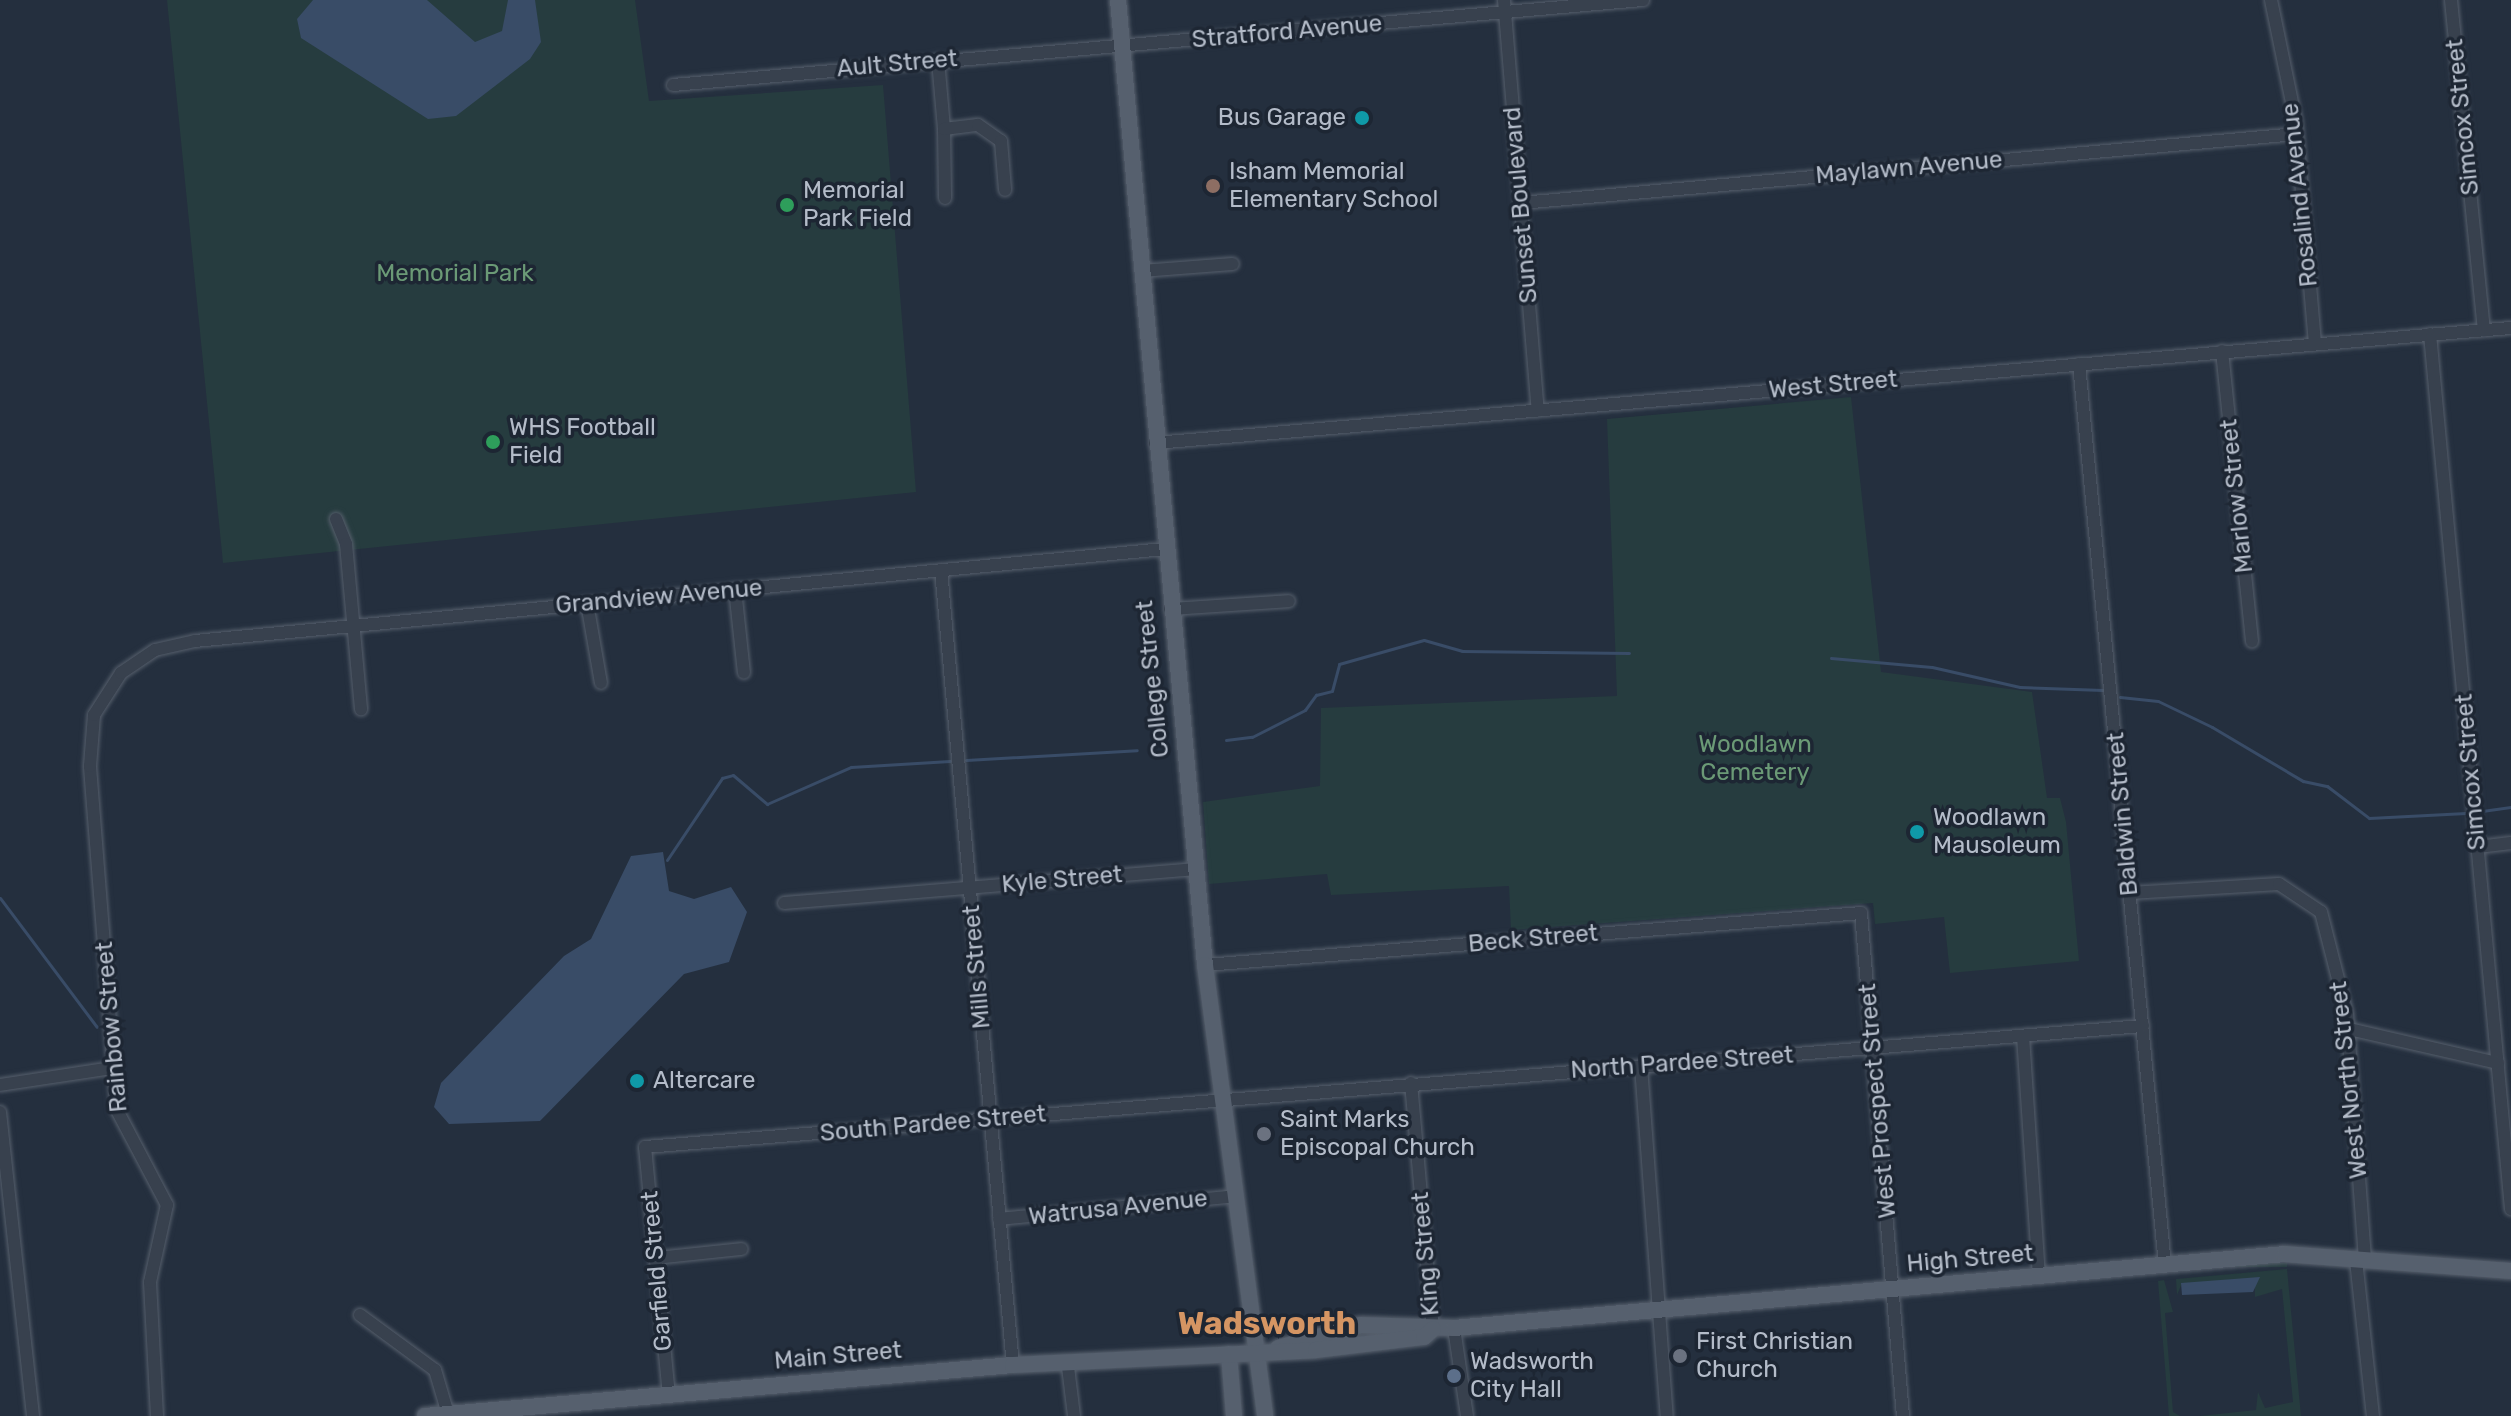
<!DOCTYPE html>
<html>
<head>
<meta charset="utf-8">
<style>
	body { margin:0 }
	#map { position:relative; width:2511px; height:1416px; overflow:hidden; background:#242f3e; font-family:Rubik,sans-serif }
	div>[style] { position:absolute }
	.green>* { inset:0; background:#263c3f; transform-origin:0 0 }
	.water>* { inset:0; background:#394c67 }
	.stream>* { height:3px; margin:-1.5px; padding:0 1.5px; transform-origin:1.5px; border-radius:1.5px; background:#394c67 }
	.roads { filter:drop-shadow(0 0 2px #565f6c) drop-shadow(0 0 2px #565f6c) }
	.minor>* { height:12px; margin:-6px; padding:0 6px; transform-origin:6px; border-radius:6px; background:#38414e }
	.major>* { height:16px; margin:-8px; padding:0 8px; transform-origin:8px; border-radius:8px; background:#56606e }
	.dots>* { width:22px; height:22px; translate:-50% -50%; box-sizing:border-box; border:4px solid #1d2633; border-radius:50% }
	span { translate:-50% -50%; white-space:nowrap; text-align:center; line-height:1.15; -webkit-text-stroke:7px #1d2633; paint-order:stroke }
	.street-label { font-size:24px; color:#b4bcc9 }
	.poi-label { font-size:24px; color:#b4bcc9 }
	.right { translate:-100% -50%; text-align:right }
	.left { translate:0 -50%; text-align:left }
	.park-label { font-size:24px; color:#6b9a76 }
	.district-label { font-size:32px; color:#d59563; font-weight:700 }
</style>
</head>
<body>
<div id="map">
	<div class="green">
		<i style="clip-path:polygon(167px 0,635px 0,649px 101px,883px 85px,916px 492px,223px 563px)"></i>
		<i style="clip-path:polygon(1851px 397px,1881px 672px,2032px 692px,2047px 798px,2060px 798px,2066px 822px,2079px 961px,1950px 973px,1944px 917px,1875px 924px,1873px 903px,1511px 930px,1509px 886px,1331px 895px,1327px 874px,1209px 884px,1203px 802px,1320px 786px,1321px 708px,1617px 696px,1607px 419px)"></i>
		<i style="left:2287px;top:1263px;width:4px;height:107px;rotate:90deg"></i>
		<i style="clip-path:polygon(2287px 1269px,2301px 1416px,2200px 1416px,2256px 1410px,2258px 1392px,2265px 1408px,2293px 1402px,2282px 1289px,2255px 1297px,2255px 1287px,2182px 1283px,2177px 1295px,2176px 1279px)"></i>
		<i style="clip-path:polygon(2164px 1280px,2173px 1312px,2165px 1313px,2173px 1412px,2180px 1416px,2169px 1416px,2158px 1281px)"></i>
	</div>
	<div class="water">
		<i style="clip-path:polygon(313px 0,427px 0,475px 42px,502px 31px,508px 0,535px 0,541px 42px,530px 59px,456px 116px,428px 119px,301px 38px,297px 19px)"></i>
		<i style="clip-path:polygon(663px 852px,669px 891px,694px 899px,731px 887px,747px 912px,729px 962px,684px 974px,540px 1121px,449px 1124px,434px 1107px,441px 1083px,564px 956px,591px 939px,631px 856px)"></i>
		<i style="clip-path:polygon(2260px 1277px,2253px 1292px,2182px 1295px,2181px 1283px)"></i>
	</div>
	<div class="stream">
		<i style="left:1831px;top:658px;width:101px;rotate:5.1deg"></i>
		<i style="left:1932px;top:667px;width:90px;rotate:12.8deg"></i>
		<i style="left:2020px;top:687px;width:83px;rotate:2.1deg"></i>
		<i style="left:2120px;top:697px;width:38px;rotate:6deg"></i>
		<i style="left:2158px;top:701px;width:60px;rotate:25.7deg"></i>
		<i style="left:2212px;top:727px;width:106px;rotate:30.7deg"></i>
		<i style="left:2303px;top:781px;width:25px;rotate:12deg"></i>
		<i style="left:2327px;top:786px;width:53px;rotate:37.3deg"></i>
		<i style="left:2369px;top:818px;width:97px;rotate:-3deg"></i>
		<i style="left:1226px;top:740px;width:26px;rotate:-7deg"></i>
		<i style="left:1252px;top:737px;width:59px;rotate:-27deg"></i>
		<i style="left:1305px;top:710px;width:19px;rotate:-54deg"></i>
		<i style="left:1316px;top:695px;width:16px;rotate:-14deg"></i>
		<i style="left:1332px;top:691px;width:28px;rotate:-75deg"></i>
		<i style="left:1339px;top:664px;width:88px;rotate:-15.8deg"></i>
		<i style="left:1424px;top:640px;width:40px;rotate:16deg"></i>
		<i style="left:1462px;top:651px;width:167px;rotate:0.7deg"></i>
		<i style="left:966px;top:760px;width:171px;rotate:-3.3deg"></i>
		<i style="left:2482px;top:811px;width:29px;rotate:-8deg"></i>
		<i style="left:667px;top:860px;width:99px;rotate:-56.1deg"></i>
		<i style="left:722px;top:778px;width:11px;rotate:-15deg"></i>
		<i style="left:733px;top:775px;width:45px;rotate:40.5deg"></i>
		<i style="left:767px;top:804px;width:92px;rotate:-23.8deg"></i>
		<i style="left:851px;top:767px;width:99px;rotate:-3.5deg"></i>
		<i style="left:0;top:898px;width:161px;rotate:53.1deg"></i>
	</div>
	<div class="roads">
		<div class="minor">
			<i style="left:1504px;top:0;width:412px;rotate:85.3deg"></i>
			<i style="left:2271px;top:0;width:125px;rotate:78.4deg"></i>
			<i style="left:2296px;top:122px;width:223px;rotate:85.1deg"></i>
			<i style="left:2451px;top:0;width:332px;rotate:84.3deg"></i>
			<i style="left:938px;top:60px;width:69px;rotate:85deg"></i>
			<i style="left:673px;top:85px;width:974px;rotate:-5.01deg"></i>
			<i style="left:945px;top:198px;width:69px;rotate:-90.8deg"></i>
			<i style="left:944px;top:129px;width:34px;rotate:-7deg"></i>
			<i style="left:978px;top:125px;width:28px;rotate:35deg"></i>
			<i style="left:1001px;top:141px;width:49px;rotate:85.3deg"></i>
			<i style="left:1521px;top:203px;width:779px;rotate:-5.08deg"></i>
			<i style="left:1141px;top:271px;width:92px;rotate:-4.4deg"></i>
			<i style="left:2430px;top:334px;width:879px;rotate:84.71deg"></i>
			<i style="left:2222px;top:351px;width:292px;rotate:84.1deg"></i>
			<i style="left:2079px;top:364px;width:905px;rotate:84.55deg"></i>
			<i style="left:1155px;top:443px;width:1361px;rotate:-4.85deg"></i>
			<i style="left:336px;top:519px;width:27px;rotate:68deg"></i>
			<i style="left:346px;top:544px;width:166px;rotate:84.8deg"></i>
			<i style="left:941px;top:570px;width:798px;rotate:84.83deg"></i>
			<i style="left:735px;top:589px;width:84px;rotate:83.9deg"></i>
			<i style="left:587px;top:603px;width:81px;rotate:80.1deg"></i>
			<i style="left:1170px;top:609px;width:119px;rotate:-3.8deg"></i>
			<i style="left:2478px;top:847px;width:33px;rotate:-7deg"></i>
			<i style="left:2130px;top:893px;width:149px;rotate:-3.5deg"></i>
			<i style="left:2279px;top:884px;width:50px;rotate:33.7deg"></i>
			<i style="left:2321px;top:912px;width:105px;rotate:75.7deg"></i>
			<i style="left:2347px;top:1014px;width:247px;rotate:85.8deg"></i>
			<i style="left:784px;top:903px;width:414px;rotate:-4.7deg"></i>
			<i style="left:1205px;top:965px;width:658px;rotate:-4.53deg"></i>
			<i style="left:1861px;top:913px;width:505px;rotate:85.23deg"></i>
			<i style="left:2349px;top:1029px;width:153px;rotate:12.9deg"></i>
			<i style="left:2023px;top:1036px;width:242px;rotate:86.2deg"></i>
			<i style="left:1641px;top:1066px;width:351px;rotate:85.8deg"></i>
			<i style="left:1411px;top:1083px;width:247px;rotate:84.9deg"></i>
			<i style="left:0;top:1085px;width:114px;rotate:-8.6deg"></i>
			<i style="left:0;top:1112px;width:306px;rotate:83.8deg"></i>
			<i style="left:999px;top:1219px;width:239px;rotate:-5.5deg"></i>
			<i style="left:656px;top:1258px;width:86px;rotate:-6deg"></i>
			<i style="left:2356px;top:1260px;width:157px;rotate:83.8deg"></i>
			<i style="left:360px;top:1315px;width:93px;rotate:36.3deg"></i>
			<i style="left:435px;top:1370px;width:46px;rotate:73.5deg"></i>
			<i style="left:1454px;top:1328px;width:89px;rotate:81.6deg"></i>
			<i style="left:1068px;top:1367px;width:49px;rotate:83deg"></i>
			<i style="left:669px;top:1396px;width:250px;rotate:-95.5deg"></i>
			<i style="left:645px;top:1147px;width:1503px;rotate:-4.62deg"></i>
			<i style="left:157px;top:1416px;width:134px;rotate:-93deg"></i>
			<i style="left:150px;top:1282px;width:79px;rotate:-77.6deg"></i>
			<i style="left:167px;top:1205px;width:107px;rotate:-117.8deg"></i>
			<i style="left:117px;top:1110px;width:345px;rotate:-94.5deg"></i>
			<i style="left:90px;top:766px;width:51px;rotate:-85.5deg"></i>
			<i style="left:94px;top:715px;width:50px;rotate:-57.3deg"></i>
			<i style="left:121px;top:673px;width:41px;rotate:-34.1deg"></i>
			<i style="left:155px;top:650px;width:41px;rotate:-12.7deg"></i>
			<i style="left:195px;top:641px;width:973px;rotate:-5.42deg"></i>
		</div>
		<div class="major">
			<i style="left:1118px;top:0;width:969px;rotate:84.85deg"></i>
			<i style="left:1205px;top:965px;width:455px;rotate:82.4deg"></i>
			<i style="left:1278px;top:1348px;width:86px;rotate:-15.5deg"></i>
			<i style="left:1361px;top:1325px;width:93px;rotate:1.8deg"></i>
			<i style="left:1454px;top:1328px;width:834px;rotate:-5.09deg"></i>
			<i style="left:2285px;top:1254px;width:227px;rotate:4.3deg"></i>
			<i style="left:1229px;top:1354px;width:62px;rotate:85.4deg"></i>
			<i style="left:425px;top:1416px;width:590px;rotate:-4.96deg"></i>
			<i style="left:1013px;top:1365px;width:303px;rotate:-2.8deg"></i>
			<i style="left:1316px;top:1350px;width:109px;rotate:-6.9deg"></i>
			<i style="left:1424px;top:1337px;width:12px;rotate:-42deg"></i>
		</div>
	</div>
	<div class="dots">
		<i style="left:1362px;top:118px;background:#0f9aa8"></i>
		<i style="left:1213px;top:186px;background:#8d6e63"></i>
		<i style="left:787px;top:205px;background:#2e9e5b"></i>
		<i style="left:493px;top:442px;background:#2e9e5b"></i>
		<i style="left:1917px;top:832px;background:#0f9aa8"></i>
		<i style="left:637px;top:1081px;background:#0f9aa8"></i>
		<i style="left:1264px;top:1134px;background:#6b7280"></i>
		<i style="left:1680px;top:1356px;background:#6b7280"></i>
		<i style="left:1454px;top:1376px;background:#5c6f8a"></i>
	</div>
	<div class="street-label">
		<span style="left:1287px;top:32px;rotate:-5deg">Stratford Avenue</span>
		<span style="left:897px;top:64px;rotate:-5deg">Ault Street</span>
		<span style="left:2463px;top:117px;rotate:-96deg">Simcox Street</span>
		<span style="left:1909px;top:168px;rotate:-5deg">Maylawn Avenue</span>
		<span style="left:2300px;top:195px;rotate:-96deg">Rosalind Avenue</span>
		<span style="left:1521px;top:205px;rotate:-95deg">Sunset Boulevard</span>
		<span style="left:1833px;top:385px;rotate:-5deg">West Street</span>
		<span style="left:2237px;top:496px;rotate:-96deg">Marlow Street</span>
		<span style="left:659px;top:597px;rotate:-5deg">Grandview Avenue</span>
		<span style="left:1153px;top:679px;rotate:-96deg">College Street</span>
		<span style="left:2471px;top:772px;rotate:-95deg">Simcox Street</span>
		<span style="left:2123px;top:814px;rotate:-95deg">Baldwin Street</span>
		<span style="left:1062px;top:880px;rotate:-5deg">Kyle Street</span>
		<span style="left:1533px;top:939px;rotate:-5deg">Beck Street</span>
		<span style="left:977px;top:967px;rotate:-95deg">Mills Street</span>
		<span style="left:112px;top:1027px;rotate:-95deg">Rainbow Street</span>
		<span style="left:1682px;top:1063px;rotate:-4deg">North Pardee Street</span>
		<span style="left:2349px;top:1080px;rotate:-96deg">West North Street</span>
		<span style="left:1878px;top:1101px;rotate:-95deg">West Prospect Street</span>
		<span style="left:933px;top:1124px;rotate:-5deg">South Pardee Street</span>
		<span style="left:1118px;top:1208px;rotate:-6deg">Watrusa Avenue</span>
		<span style="left:1426px;top:1254px;rotate:-95deg">King Street</span>
		<span style="left:1970px;top:1259px;rotate:-5deg">High Street</span>
		<span style="left:657px;top:1271px;rotate:-95deg">Garfield Street</span>
		<span style="left:838px;top:1356px;rotate:-5deg">Main Street</span>
	</div>
	<div class="poi-label">
		<span class="right" style="left:1346px;top:118px">Bus Garage</span>
		<span class="left" style="left:1229px;top:186px">Isham Memorial<br>Elementary School</span>
		<span class="left" style="left:803px;top:205px">Memorial<br>Park Field</span>
		<span class="left" style="left:509px;top:442px">WHS Football<br>Field</span>
		<span class="left" style="left:1933px;top:832px">Woodlawn<br>Mausoleum</span>
		<span class="left" style="left:653px;top:1081px">Altercare</span>
		<span class="left" style="left:1280px;top:1134px">Saint Marks<br>Episcopal Church</span>
		<span class="left" style="left:1696px;top:1356px">First Christian<br>Church</span>
		<span class="left" style="left:1470px;top:1376px">Wadsworth<br>City Hall</span>
	</div>
	<div class="park-label">
		<span style="left:455px;top:274px">Memorial Park</span>
		<span style="left:1755px;top:759px">Woodlawn<br>Cemetery</span>
	</div>
	<div class="district-label">
		<span style="left:1267px;top:1323px">Wadsworth</span>
	</div>
</div>
</body>
</html>
